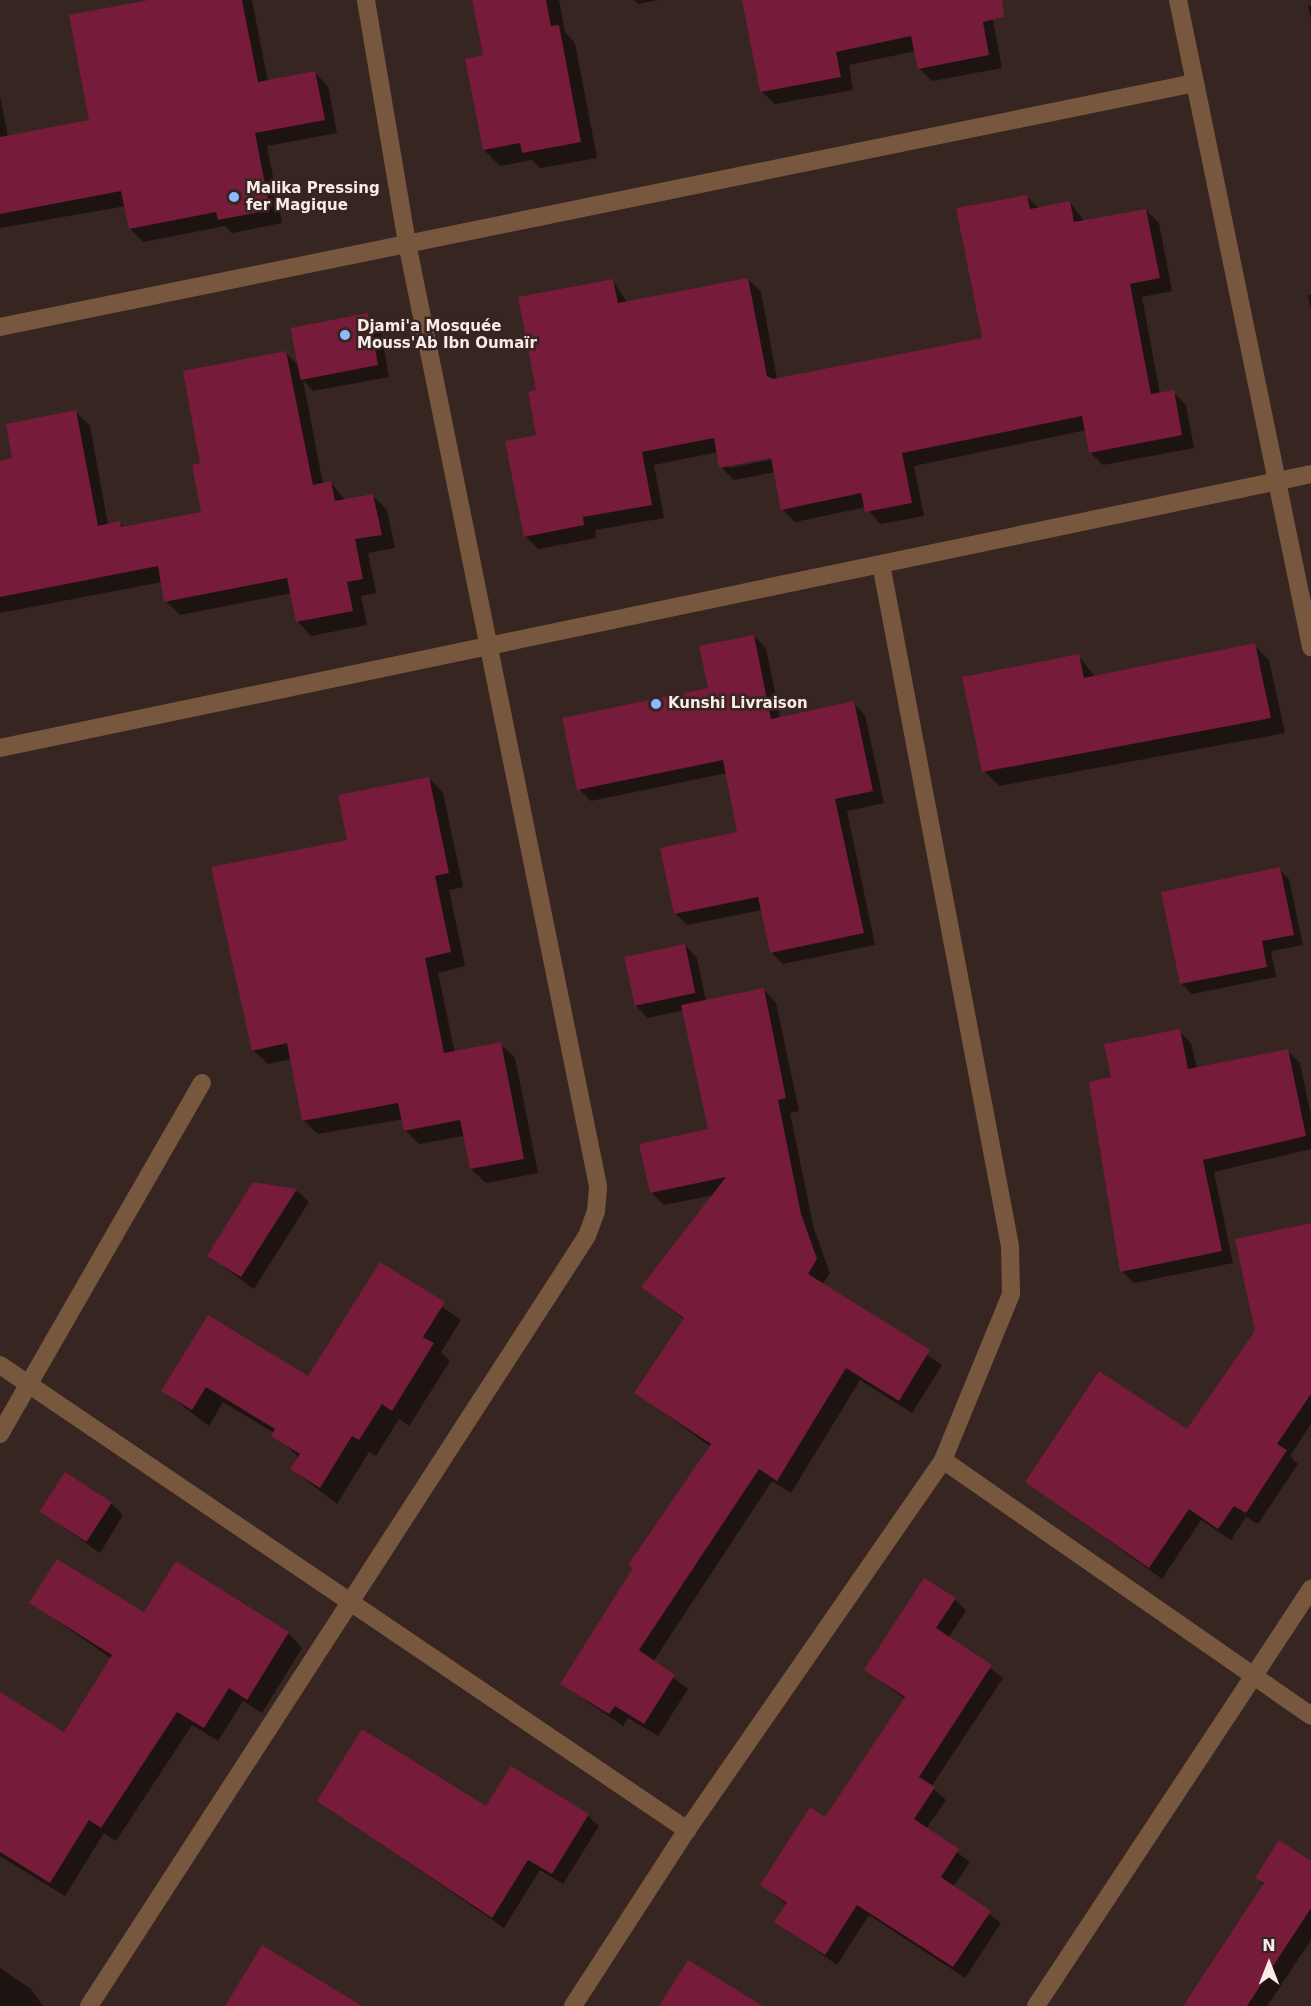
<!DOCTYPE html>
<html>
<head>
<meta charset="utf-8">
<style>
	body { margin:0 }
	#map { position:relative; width:1311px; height:2006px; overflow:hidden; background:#372521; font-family:"DejaVu Sans",sans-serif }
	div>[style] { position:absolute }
	.shadow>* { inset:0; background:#0007 }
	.building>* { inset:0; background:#761b3a; transform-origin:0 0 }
	.street>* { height:18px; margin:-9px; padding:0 9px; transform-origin:9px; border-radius:9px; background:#78573f }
	.dots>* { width:16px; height:16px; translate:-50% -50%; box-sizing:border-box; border:3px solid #372521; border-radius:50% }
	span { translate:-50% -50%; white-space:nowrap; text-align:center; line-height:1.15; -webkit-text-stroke:5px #372521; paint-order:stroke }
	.poi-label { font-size:15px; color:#f8ebe8; font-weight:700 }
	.left { translate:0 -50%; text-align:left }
	.north { position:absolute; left:1239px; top:1934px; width:60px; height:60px; -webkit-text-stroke:4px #372521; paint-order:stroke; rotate:0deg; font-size:16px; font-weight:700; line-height:24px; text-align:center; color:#f8ebe8 }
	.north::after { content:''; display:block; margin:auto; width:21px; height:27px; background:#f8ebe8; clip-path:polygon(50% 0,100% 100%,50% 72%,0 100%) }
</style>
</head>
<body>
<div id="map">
	<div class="shadow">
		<i style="clip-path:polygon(150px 0,252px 0,268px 82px,315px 73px,328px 86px,337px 133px,267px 146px,282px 223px,232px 233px,225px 226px,143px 242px,130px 229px,126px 206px,0 228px,0 95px,8px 137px,90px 122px)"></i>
		<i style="clip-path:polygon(474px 0,559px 0,565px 32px,575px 43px,597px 158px,540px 168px,532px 160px,500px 166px,484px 150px,485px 56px)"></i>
		<i style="clip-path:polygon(634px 0,658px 0,638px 4px)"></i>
		<i style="clip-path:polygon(744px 0,989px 0,1002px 68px,932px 81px,919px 68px,916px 51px,849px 65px,853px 90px,775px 104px,761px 91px)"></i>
		<i style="clip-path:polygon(1311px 5px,1311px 20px,1308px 6px)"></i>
		<i style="clip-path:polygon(evenodd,1026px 196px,1039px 208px,1070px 202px,1084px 221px,1146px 210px,1159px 223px,1172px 291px,1142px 297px,1160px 394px,1173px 392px,1186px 405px,1194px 448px,1103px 465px,1090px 452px,1086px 430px,914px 466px,924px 516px,880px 524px,866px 507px,795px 522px,782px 509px,775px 472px,734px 480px,721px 467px,718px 452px,654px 465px,664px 518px,595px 530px,596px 538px,538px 549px,525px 536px,538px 436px,537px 391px,613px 281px,627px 302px,748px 279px,761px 292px,777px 379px,984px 340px,1026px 196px,778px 455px,779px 458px,729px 468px,729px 465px,778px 455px)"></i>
		<i style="clip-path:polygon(1308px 295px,1311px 295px,1311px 310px)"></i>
		<i style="clip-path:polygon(367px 314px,380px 327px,389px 377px,313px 391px,303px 380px,323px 484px,331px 483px,346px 501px,373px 496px,387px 510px,395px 548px,368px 553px,376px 593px,361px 596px,367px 625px,311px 636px,297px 621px,292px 593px,180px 615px,166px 601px,162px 582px,0 613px,0 462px,14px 459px,76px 412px,90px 426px,108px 525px,120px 523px,125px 528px,203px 514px,202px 464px,286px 353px,298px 365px)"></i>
		<i style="clip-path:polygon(754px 636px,766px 648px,780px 718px,853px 703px,865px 715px,884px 803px,847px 811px,875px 945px,783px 964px,771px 952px,762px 910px,687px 925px,675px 913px,739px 833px,727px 773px,591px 801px,579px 789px,710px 689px)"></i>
		<i style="clip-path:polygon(1254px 645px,1269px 660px,1285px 733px,999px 786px,984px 771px,1079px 656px,1095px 677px)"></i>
		<i style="clip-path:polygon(429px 778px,443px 793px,463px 887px,449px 890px,465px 966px,438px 973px,455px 1053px,500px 1044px,515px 1058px,538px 1173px,486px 1183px,471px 1169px,464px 1136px,419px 1144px,405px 1130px,403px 1119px,318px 1134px,303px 1120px,292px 1059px,268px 1064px,253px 1050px,349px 841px)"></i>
		<i style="clip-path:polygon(1279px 869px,1289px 879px,1303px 945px,1271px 951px,1276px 977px,1192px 994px,1182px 984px)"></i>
		<i style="clip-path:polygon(685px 945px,697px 958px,706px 1001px,763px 989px,776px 1003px,799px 1111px,790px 1113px,814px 1229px,830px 1273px,822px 1285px,942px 1365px,912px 1413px,860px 1380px,791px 1493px,772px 1481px,653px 1662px,688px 1689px,658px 1736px,628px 1718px,623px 1726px,562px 1684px,711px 1447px,636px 1393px,685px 1320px,643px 1286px,714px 1195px,664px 1205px,651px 1192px,710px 1130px,684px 1010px,648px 1018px,636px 1006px,626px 958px)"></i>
		<i style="clip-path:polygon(1179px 1031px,1191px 1043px,1197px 1069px,1288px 1051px,1300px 1063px,1311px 1116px,1311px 1149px,1214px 1172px,1233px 1263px,1134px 1283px,1122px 1271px,1113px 1078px)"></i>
		<i style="clip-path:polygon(254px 1183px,296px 1190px,309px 1202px,254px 1289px,209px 1256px)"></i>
		<i style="clip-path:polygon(1311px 1225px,1311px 1424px,1290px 1456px,1298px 1464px,1258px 1524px,1246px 1517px,1231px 1540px,1201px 1520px,1162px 1579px,1027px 1482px,1188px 1431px,1256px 1332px)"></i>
		<i style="clip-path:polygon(381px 1264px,461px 1320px,441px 1352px,450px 1361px,409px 1426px,399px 1419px,376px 1456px,369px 1452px,337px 1504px,292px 1469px,299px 1458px,274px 1433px,223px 1402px,209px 1426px,162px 1390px,309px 1378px)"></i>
		<i style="clip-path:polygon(111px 1503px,123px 1515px,100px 1553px,42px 1512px)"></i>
		<i style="clip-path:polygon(955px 1599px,966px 1611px,948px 1638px,1003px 1678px,931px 1787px,946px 1800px,926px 1829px,970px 1862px,953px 1887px,1001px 1923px,965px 1978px,869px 1915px,837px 1965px,776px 1922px,787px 1905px,762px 1885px,825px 1819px,905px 1699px,866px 1670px)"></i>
		<i style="clip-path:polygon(31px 1603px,288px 1633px,302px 1648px,262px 1713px,243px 1701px,218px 1741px,192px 1725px,116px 1841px,104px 1833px,65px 1896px,0 1856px,0 1694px,65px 1734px,111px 1658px)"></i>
		<i style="clip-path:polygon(319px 1801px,588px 1816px,599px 1826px,563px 1884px,540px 1870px,504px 1928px)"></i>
		<i style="clip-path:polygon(1311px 1863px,1311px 1940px,1267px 2006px,1185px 2006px,1264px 1885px,1257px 1878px)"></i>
		<i style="clip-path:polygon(0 1968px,31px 1989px,43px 2006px,0 2006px)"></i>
	</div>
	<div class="building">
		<i style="clip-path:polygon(149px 0,242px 0,258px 82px,315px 71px,325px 120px,255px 133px,270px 210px,218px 220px,216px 212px,129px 229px,121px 191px,0 214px,0 137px,89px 120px,69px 15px)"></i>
		<i style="clip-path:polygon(472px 0,546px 0,551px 26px,559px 25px,581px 142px,522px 153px,520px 143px,483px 150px,465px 59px,483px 55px)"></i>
		<i style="clip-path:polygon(742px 0,1002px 0,1004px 17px,983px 22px,989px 55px,918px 69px,911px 36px,836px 52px,841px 77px,760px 92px)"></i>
		<i style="clip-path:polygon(1027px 195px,1030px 209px,1070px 201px,1074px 222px,1146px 209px,1160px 278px,1130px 284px,1151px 394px,1174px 390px,1182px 435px,1089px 453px,1082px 416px,902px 453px,912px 503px,865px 512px,861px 493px,781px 510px,771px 458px,719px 468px,714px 438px,642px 452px,652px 505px,583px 517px,584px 525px,524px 537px,505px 441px,536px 435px,528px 392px,536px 390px,518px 297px,613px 279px,618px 303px,748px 278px,767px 376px,773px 379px,982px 338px,956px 208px)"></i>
		<i style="left:368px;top:313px;width:53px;height:79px;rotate:79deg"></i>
		<i style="clip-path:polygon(286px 351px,313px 485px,331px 481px,335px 501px,373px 494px,382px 535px,355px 539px,363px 579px,347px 582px,353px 611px,296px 622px,287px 578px,164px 602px,158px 566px,0 597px,0 461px,12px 458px,6px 424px,76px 410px,98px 526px,120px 521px,121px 527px,201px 512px,192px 465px,200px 463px,183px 371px)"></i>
		<i style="clip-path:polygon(754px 635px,771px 719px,854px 701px,873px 791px,835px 799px,864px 933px,770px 953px,758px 897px,674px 914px,660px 848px,737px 832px,723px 760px,577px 790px,562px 718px,708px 688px,699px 646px)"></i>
		<i style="clip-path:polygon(1255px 643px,1271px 718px,982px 772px,962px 677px,1079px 654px,1084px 678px)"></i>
		<i style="clip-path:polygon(429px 777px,449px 873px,435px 876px,451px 952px,425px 958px,444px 1053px,501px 1042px,524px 1159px,470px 1169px,460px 1120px,404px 1131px,398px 1103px,302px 1121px,287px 1043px,252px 1051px,211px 867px,347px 840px,338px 795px)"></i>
		<i style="clip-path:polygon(1280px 867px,1294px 935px,1262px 941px,1267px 967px,1180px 984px,1161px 892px)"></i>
		<i style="left:685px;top:944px;width:50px;height:62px;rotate:78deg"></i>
		<i style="clip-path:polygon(764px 988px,786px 1098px,778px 1100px,801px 1214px,817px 1259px,808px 1274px,930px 1350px,899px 1401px,846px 1368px,777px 1481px,759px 1469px,639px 1650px,675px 1675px,644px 1724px,615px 1706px,609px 1714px,560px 1684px,633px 1568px,628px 1565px,711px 1444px,634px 1393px,684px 1318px,641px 1287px,726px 1177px,650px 1193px,639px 1144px,708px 1129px,681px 1005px)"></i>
		<i style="clip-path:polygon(1180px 1029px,1188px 1069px,1288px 1049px,1306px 1136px,1203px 1160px,1222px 1251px,1120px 1272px,1089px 1082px,1111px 1077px,1104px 1044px)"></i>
		<i style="clip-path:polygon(253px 1182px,297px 1189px,241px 1277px,207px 1256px)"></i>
		<i style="clip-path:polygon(1311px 1223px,1311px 1394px,1277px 1444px,1287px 1450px,1246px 1513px,1234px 1506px,1218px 1529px,1189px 1509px,1149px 1568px,1025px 1482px,1099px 1371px,1187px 1429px,1255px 1331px,1235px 1239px)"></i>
		<i style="clip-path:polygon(380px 1262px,445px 1302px,423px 1337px,434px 1343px,392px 1411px,382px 1404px,359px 1440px,352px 1436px,320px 1488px,290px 1469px,300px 1454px,271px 1436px,275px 1429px,206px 1387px,192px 1410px,161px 1391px,208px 1315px,308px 1376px)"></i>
		<i style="left:65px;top:1472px;width:56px;height:47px;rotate:33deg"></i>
		<i style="clip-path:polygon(57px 1559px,144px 1612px,176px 1561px,289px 1632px,247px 1700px,229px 1688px,204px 1728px,177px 1712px,101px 1828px,89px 1820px,50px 1883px,0 1852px,0 1692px,64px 1732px,112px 1655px,29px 1603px)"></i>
		<i style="clip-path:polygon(924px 1578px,956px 1598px,936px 1628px,992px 1665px,919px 1777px,935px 1787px,914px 1819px,959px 1849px,941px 1877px,991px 1911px,953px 1967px,857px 1905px,825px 1955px,774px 1922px,787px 1903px,760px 1885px,810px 1807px,825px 1817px,905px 1697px,864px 1670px)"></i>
		<i style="clip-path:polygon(362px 1729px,486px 1806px,511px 1766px,589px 1814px,552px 1874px,528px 1860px,492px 1918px,317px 1801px)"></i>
		<i style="clip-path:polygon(1279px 1840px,1311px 1861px,1311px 1908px,1247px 2006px,1183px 2006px,1264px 1883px,1255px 1878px)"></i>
		<i style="clip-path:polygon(262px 1945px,362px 2006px,225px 2006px)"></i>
		<i style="clip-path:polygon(688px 1960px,763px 2006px,659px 2006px)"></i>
	</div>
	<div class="street">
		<i style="left:1178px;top:0;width:661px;rotate:78.38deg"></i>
		<i style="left:0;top:327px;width:1220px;rotate:-11.54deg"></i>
		<i style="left:0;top:748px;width:1339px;rotate:-11.8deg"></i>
		<i style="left:0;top:1365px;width:830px;rotate:34.09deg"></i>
		<i style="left:0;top:1434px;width:405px;rotate:-60.1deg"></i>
		<i style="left:943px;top:1460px;width:448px;rotate:34.8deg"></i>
		<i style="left:89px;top:2006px;width:917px;rotate:-57.11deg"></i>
		<i style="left:587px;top:1236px;width:27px;rotate:-70deg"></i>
		<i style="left:596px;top:1211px;width:25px;rotate:-85deg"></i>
		<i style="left:598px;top:1186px;width:962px;rotate:-101.45deg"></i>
		<i style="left:407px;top:243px;width:246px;rotate:-99.6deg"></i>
		<i style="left:573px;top:2006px;width:210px;rotate:-57.1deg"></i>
		<i style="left:687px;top:1830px;width:450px;rotate:-55.3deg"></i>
		<i style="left:943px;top:1460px;width:179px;rotate:-67.7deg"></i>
		<i style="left:1011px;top:1294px;width:48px;rotate:-91.2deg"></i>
		<i style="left:1010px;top:1246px;width:694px;rotate:-100.71deg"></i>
		<i style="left:1036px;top:2006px;width:500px;rotate:-56.6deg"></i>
	</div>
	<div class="dots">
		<i style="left:234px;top:197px;background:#92b7fd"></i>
		<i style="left:345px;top:335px;background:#92b7fd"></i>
		<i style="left:656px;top:704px;background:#92b7fd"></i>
	</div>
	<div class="poi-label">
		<span class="left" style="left:246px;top:197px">Malika Pressing<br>fer Magique</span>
		<span class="left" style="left:357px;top:335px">Djami'a Mosquée<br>Mouss'Ab Ibn Oumaïr</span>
		<span class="left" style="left:668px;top:704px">Kunshi Livraison</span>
	</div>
	<div class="north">N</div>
</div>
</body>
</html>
